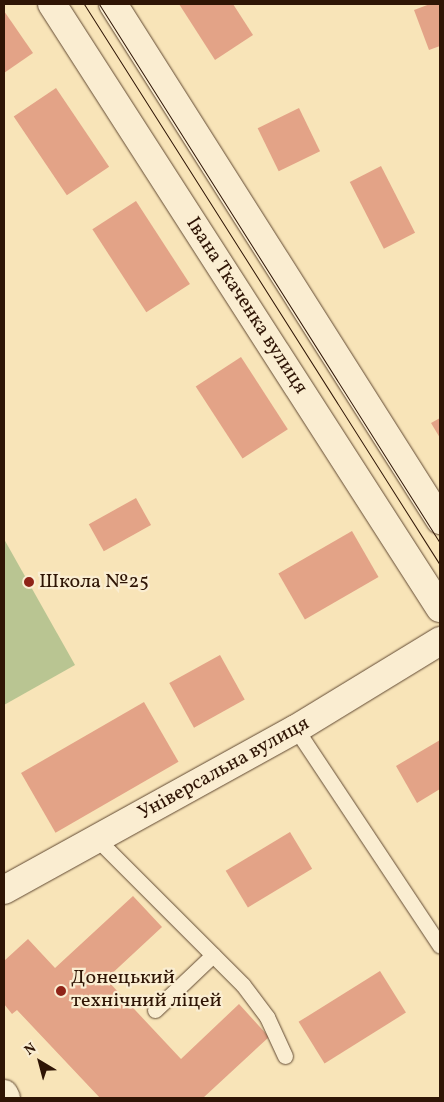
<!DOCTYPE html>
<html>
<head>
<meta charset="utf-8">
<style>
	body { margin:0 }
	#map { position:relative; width:444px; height:1102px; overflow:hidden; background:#f8e4b8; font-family:Vollkorn,serif }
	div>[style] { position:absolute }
	.green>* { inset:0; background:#b9c592 }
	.building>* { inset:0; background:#e3a387; transform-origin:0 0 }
	.roads { filter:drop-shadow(0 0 1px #614932) drop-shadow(0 0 1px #614932) }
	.lane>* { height:15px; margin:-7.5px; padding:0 7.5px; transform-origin:7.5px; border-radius:7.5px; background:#faedd1 }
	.street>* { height:28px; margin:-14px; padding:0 14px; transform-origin:14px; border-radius:14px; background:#faedd1 }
	.secondary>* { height:28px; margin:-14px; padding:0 14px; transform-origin:14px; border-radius:14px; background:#faedd1 }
	.tram>* { height:1px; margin:-0.5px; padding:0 0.5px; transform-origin:0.5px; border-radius:0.5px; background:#2f1505 }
	.dots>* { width:14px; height:14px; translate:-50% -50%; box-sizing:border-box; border:2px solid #faedd1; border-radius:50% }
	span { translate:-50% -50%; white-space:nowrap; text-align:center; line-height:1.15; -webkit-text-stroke:4.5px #faedd1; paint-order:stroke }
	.street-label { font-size:20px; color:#2f1505 }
	.poi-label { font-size:20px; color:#2f1505 }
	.left { translate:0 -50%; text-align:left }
	.frame { position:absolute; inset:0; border:5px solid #2f1505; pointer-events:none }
	.north { position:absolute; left:15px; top:1037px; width:50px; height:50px; -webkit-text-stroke:4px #faedd1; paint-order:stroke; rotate:323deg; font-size:14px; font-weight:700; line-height:20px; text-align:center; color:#2f1505 }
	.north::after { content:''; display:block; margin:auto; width:18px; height:22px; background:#2f1505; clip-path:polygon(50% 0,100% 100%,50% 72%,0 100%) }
</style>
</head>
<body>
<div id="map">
	<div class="green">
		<i style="clip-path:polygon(4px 539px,75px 665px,4px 705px)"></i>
	</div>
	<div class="building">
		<i style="clip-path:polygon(179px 4px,233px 4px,253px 35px,215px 60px)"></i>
		<i style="clip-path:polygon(430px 4px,440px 4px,440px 46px,429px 50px,414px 10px)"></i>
		<i style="clip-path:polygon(4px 11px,33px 53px,4px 73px)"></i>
		<i style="left:56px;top:88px;width:95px;height:51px;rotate:56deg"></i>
		<i style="left:299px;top:108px;width:48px;height:46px;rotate:64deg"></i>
		<i style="left:381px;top:166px;width:75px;height:35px;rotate:63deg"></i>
		<i style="left:136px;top:201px;width:99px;height:52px;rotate:57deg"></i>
		<i style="left:241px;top:357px;width:86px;height:54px;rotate:57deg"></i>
		<i style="clip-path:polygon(440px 418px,440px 438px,431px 423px)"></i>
		<i style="left:136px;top:498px;width:31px;height:54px;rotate:61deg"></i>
		<i style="left:352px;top:531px;width:53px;height:85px;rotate:60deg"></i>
		<i style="left:220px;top:655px;width:51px;height:58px;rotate:61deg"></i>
		<i style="left:144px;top:702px;width:69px;height:142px;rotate:60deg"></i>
		<i style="clip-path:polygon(440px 740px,440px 789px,417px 803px,396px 766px)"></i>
		<i style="left:290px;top:832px;width:43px;height:75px;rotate:59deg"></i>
		<i style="clip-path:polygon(133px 896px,162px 927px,106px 979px,181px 1059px,239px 1004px,269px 1037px,203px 1098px,100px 1098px,17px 1010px,12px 1014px,4px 1004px,4px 961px,28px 939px,55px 968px)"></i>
		<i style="left:380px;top:971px;width:49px;height:96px;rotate:58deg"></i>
	</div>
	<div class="roads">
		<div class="lane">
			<i style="left:296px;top:729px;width:260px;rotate:56.4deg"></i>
			<i style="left:97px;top:839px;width:206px;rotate:45deg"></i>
			<i style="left:243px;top:985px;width:40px;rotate:53deg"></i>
			<i style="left:267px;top:1017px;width:43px;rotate:65.2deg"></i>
			<i style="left:155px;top:1010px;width:80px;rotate:-43.5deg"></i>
		</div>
		<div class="street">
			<i style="left:4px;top:890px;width:333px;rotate:-28.9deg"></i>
			<i style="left:296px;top:729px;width:169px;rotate:-31.4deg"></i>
			<i style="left:4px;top:1094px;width:4px;rotate:63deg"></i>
		</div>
		<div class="secondary">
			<i style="left:52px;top:4px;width:718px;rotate:57.28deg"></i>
			<i style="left:113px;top:4px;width:611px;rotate:57.64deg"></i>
		</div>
	</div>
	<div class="tram">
		<i style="left:84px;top:4px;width:664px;rotate:57.6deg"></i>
		<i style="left:99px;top:4px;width:638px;rotate:57.68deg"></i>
	</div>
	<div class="dots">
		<i style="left:29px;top:582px;background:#8f2418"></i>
		<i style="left:61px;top:991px;background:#8f2418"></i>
	</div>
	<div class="street-label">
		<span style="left:246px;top:306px;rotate:57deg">Івана Ткаченка вулиця</span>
		<span style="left:224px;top:769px;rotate:-29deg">Універсальна вулиця</span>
	</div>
	<div class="poi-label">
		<span class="left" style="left:39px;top:582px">Школа №25</span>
		<span class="left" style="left:71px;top:990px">Донецький<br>технічний ліцей</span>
	</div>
	<div class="frame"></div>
	<div class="north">N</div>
</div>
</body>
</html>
